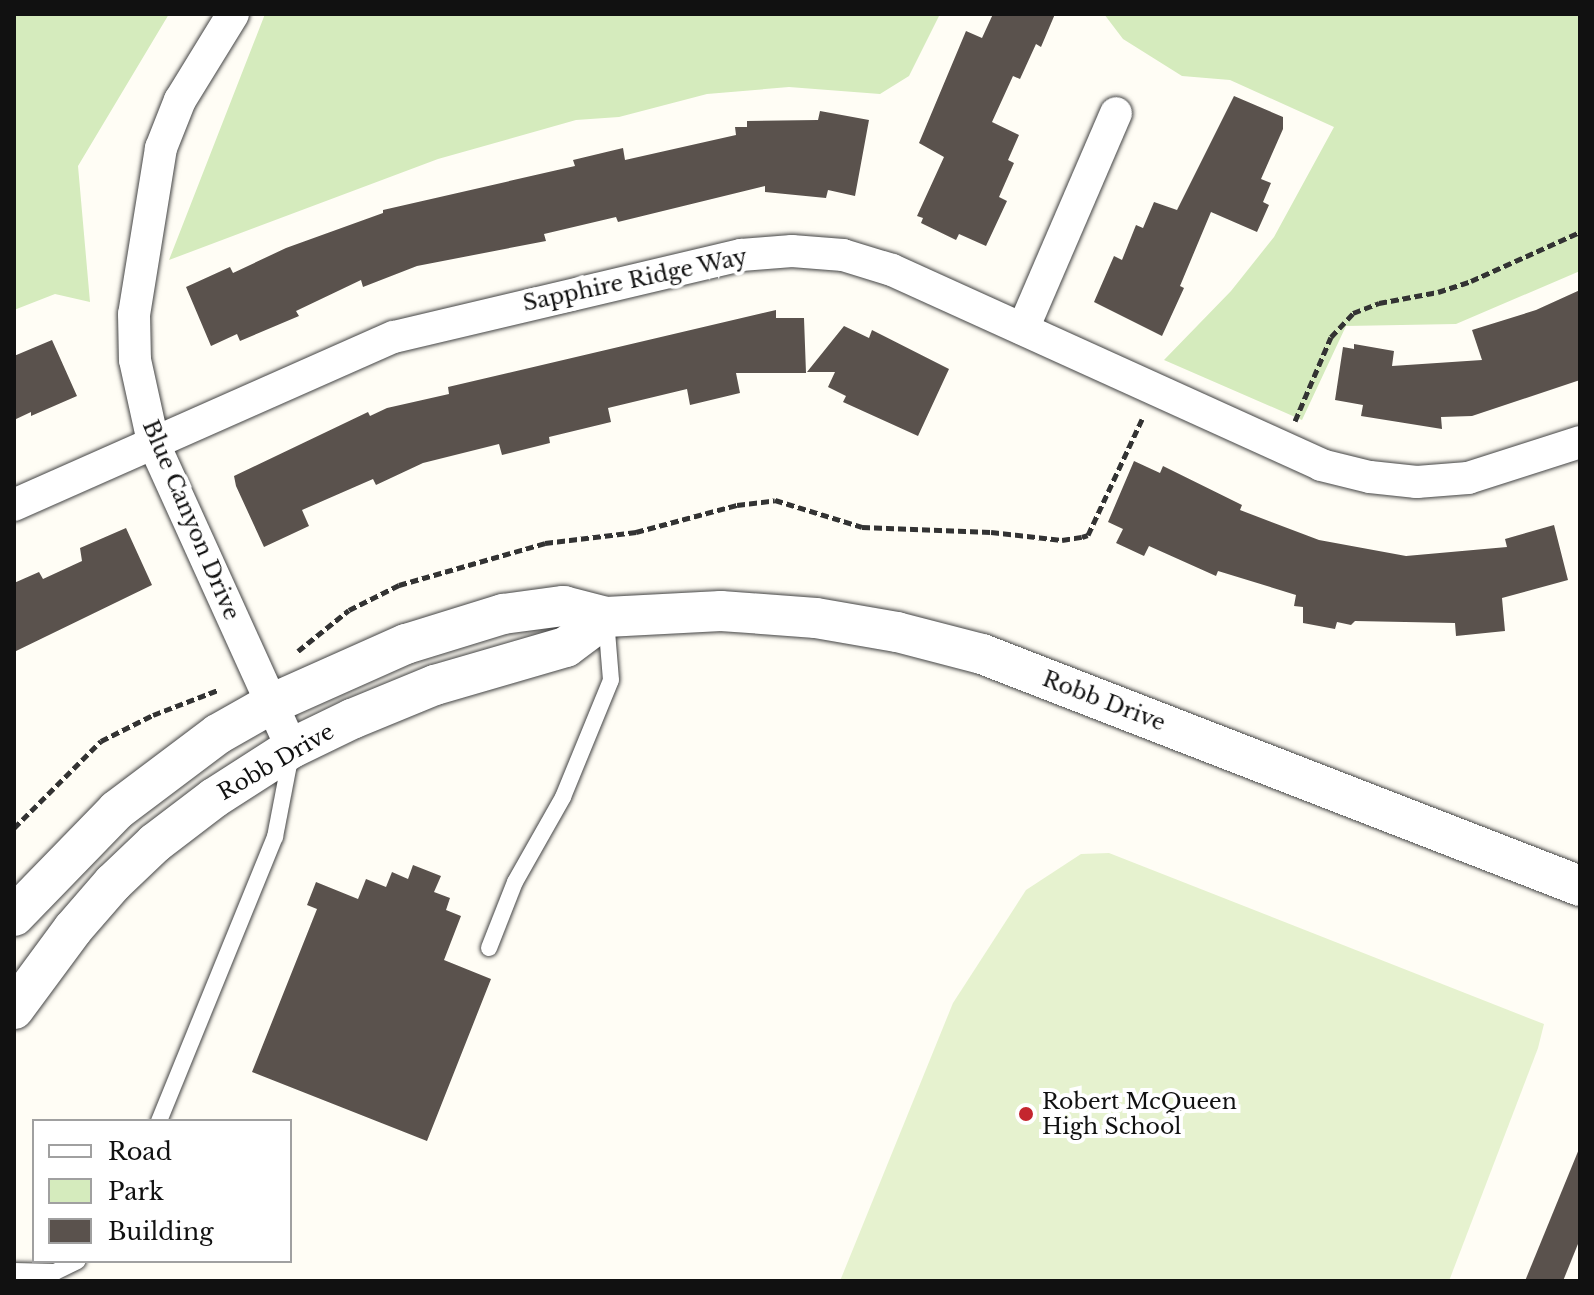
<!DOCTYPE html>
<html>
<head>
<meta charset="utf-8">
<style>
	body { margin:0 }
	#map { position:relative; width:1594px; height:1295px; overflow:hidden; background:#fffdf5; font-family:"Libre Baskerville",serif }
	div>[style] { position:absolute }
	.green>* { inset:0; background:#d5ebbd }
	.pitch>* { inset:0; background:#e6f2cf }
	.building>* { inset:0; background:#5a524d }
	.path>* { height:5px; margin-top:-2.5px; transform-origin:0; background:repeating-linear-gradient(90deg,#333 0 8px,transparent 0 12px) }
	.roads { filter:drop-shadow(0 0 2px #444) drop-shadow(0 0 2px #444) }
	.service>* { height:16px; margin:-8px; padding:0 8px; transform-origin:8px; border-radius:8px; background:#fff }
	.minor>* { height:32px; margin:-16px; padding:0 16px; transform-origin:16px; border-radius:16px; background:#fff }
	.tertiary>* { height:40px; margin:-20px; padding:0 20px; transform-origin:20px; border-radius:20px; background:#fff }
	.dots>* { width:22px; height:22px; translate:-50% -50%; box-sizing:border-box; border:4px solid #fff; border-radius:50% }
	span { translate:-50% -50%; white-space:nowrap; text-align:center; line-height:1.15; -webkit-text-stroke:8px #fff; paint-order:stroke }
	.street-label { font-size:22px; color:#111 }
	.poi-label { font-size:22px; color:#111 }
	.left { translate:0 -50%; text-align:left }
	.frame { position:absolute; inset:0; border:16px solid #111; pointer-events:none }
	.legend { position:absolute; left:32px; top:1119px; width:260px; height:144px; box-sizing:border-box; background:#fff; border:2px solid #a0a0a0; margin:0; padding:10px 14px; list-style:none; font-size:24px; color:#111 }
	.legend li { display:flex; align-items:center; gap:16px; height:40px }
	.legend b { width:40px; border:2px solid #a0a0a0 }
</style>
</head>
<body>
<div id="map">
	<div class="green">
		<i style="clip-path:polygon(14px 14px,169px 14px,78px 166px,90px 302px,55px 294px,14px 310px)"></i>
		<i style="clip-path:polygon(265px 14px,940px 14px,909px 76px,880px 94px,789px 87px,707px 94px,619px 117px,576px 120px,438px 159px,169px 260px)"></i>
		<i style="clip-path:polygon(1104px 14px,1580px 14px,1580px 271px,1456px 324px,1346px 326px,1302px 420px,1164px 360px,1231px 291px,1274px 237px,1334px 127px,1230px 80px,1182px 76px,1123px 39px)"></i>
	</div>
	<div class="pitch">
		<i style="clip-path:polygon(1109px 853px,1544px 1024px,1538px 1048px,1449px 1281px,840px 1281px,953px 1003px,1026px 890px,1081px 854px)"></i>
	</div>
	<div class="building">
		<i style="clip-path:polygon(993px 14px,1055px 14px,1041px 47px,1036px 44px,1020px 79px,1013px 76px,992px 122px,1019px 135px,1008px 160px,1014px 163px,999px 197px,1007px 201px,986px 246px,959px 234px,956px 240px,921px 223px,923px 218px,917px 216px,944px 157px,919px 143px,966px 31px,982px 38px)"></i>
		<i style="clip-path:polygon(1234px 96px,1283px 117px,1283px 129px,1261px 179px,1271px 183px,1263px 202px,1269px 205px,1257px 232px,1211px 212px,1180px 286px,1184px 288px,1162px 336px,1094px 302px,1114px 256px,1122px 260px,1136px 225px,1143px 228px,1154px 202px,1177px 210px)"></i>
		<i style="clip-path:polygon(820px 111px,869px 120px,855px 196px,828px 190px,826px 198px,765px 192px,765px 186px,618px 222px,616px 217px,544px 234px,546px 241px,417px 266px,363px 287px,361px 280px,296px 311px,299px 316px,240px 341px,237px 334px,211px 346px,186px 287px,230px 267px,233px 273px,286px 248px,383px 213px,383px 210px,575px 166px,573px 160px,623px 148px,625px 160px,736px 135px,735px 127px,747px 127px,747px 121px,818px 120px)"></i>
		<i style="clip-path:polygon(1580px 290px,1580px 380px,1472px 416px,1441px 417px,1442px 429px,1361px 416px,1363px 405px,1335px 400px,1343px 347px,1354px 349px,1354px 344px,1394px 351px,1392px 366px,1482px 360px,1472px 330px,1536px 310px)"></i>
		<i style="clip-path:polygon(776px 310px,776px 318px,804px 318px,806px 373px,736px 373px,740px 393px,690px 405px,687px 389px,608px 408px,611px 422px,549px 437px,550px 443px,502px 455px,499px 444px,423px 463px,376px 485px,373px 479px,302px 510px,309px 526px,264px 547px,236px 486px,234px 476px,368px 412px,370px 416px,387px 408px,449px 394px,448px 387px)"></i>
		<i style="clip-path:polygon(844px 326px,869px 338px,872px 330px,949px 369px,918px 436px,843px 402px,846px 396px,828px 387px,835px 372px,807px 372px)"></i>
		<i style="clip-path:polygon(52px 340px,77px 396px,31px 416px,31px 412px,14px 420px,14px 356px)"></i>
		<i style="clip-path:polygon(1134px 461px,1160px 473px,1163px 466px,1242px 505px,1240px 510px,1319px 540px,1406px 556px,1507px 547px,1505px 539px,1554px 525px,1568px 580px,1502px 598px,1505px 631px,1456px 636px,1455px 623px,1355px 621px,1351px 625px,1337px 622px,1335px 629px,1303px 623px,1303px 607px,1294px 606px,1296px 595px,1218px 571px,1216px 576px,1149px 546px,1144px 556px,1116px 543px,1123px 529px,1108px 522px)"></i>
		<i style="clip-path:polygon(126px 528px,152px 585px,14px 652px,14px 583px,39px 572px,43px 579px,82px 561px,80px 548px)"></i>
		<i style="clip-path:polygon(413px 865px,441px 876px,434px 892px,450px 898px,446px 910px,461px 916px,444px 960px,491px 979px,427px 1141px,252px 1072px,317px 909px,307px 905px,316px 882px,358px 899px,366px 879px,386px 887px,392px 872px,408px 879px)"></i>
		<i style="clip-path:polygon(1579px 1149px,1580px 1239px,1563px 1281px,1525px 1281px)"></i>
	</div>
	<div class="path">
		<i style="left:1295px;top:421px;width:91px;rotate:-66.8deg"></i>
		<i style="left:1331px;top:337px;width:33px;rotate:-47deg"></i>
		<i style="left:1353px;top:313px;width:28px;rotate:-21deg"></i>
		<i style="left:1379px;top:303px;width:60px;rotate:-10.6deg"></i>
		<i style="left:1438px;top:292px;width:35px;rotate:-18deg"></i>
		<i style="left:1471px;top:281px;width:120px;rotate:-24.2deg"></i>
		<i style="left:298px;top:651px;width:65px;rotate:-38.8deg"></i>
		<i style="left:349px;top:610px;width:56px;rotate:-26.6deg"></i>
		<i style="left:399px;top:585px;width:152px;rotate:-16deg"></i>
		<i style="left:545px;top:543px;width:92px;rotate:-6.9deg"></i>
		<i style="left:636px;top:532px;width:105px;rotate:-15deg"></i>
		<i style="left:737px;top:505px;width:38px;rotate:-7deg"></i>
		<i style="left:775px;top:500px;width:91px;rotate:17.2deg"></i>
		<i style="left:862px;top:527px;width:129px;rotate:2.2deg"></i>
		<i style="left:991px;top:532px;width:71px;rotate:6.4deg"></i>
		<i style="left:1062px;top:540px;width:20px;rotate:-9deg"></i>
		<i style="left:1082px;top:537px;width:6px;rotate:-18deg"></i>
		<i style="left:1088px;top:535px;width:128px;rotate:-65deg"></i>
		<i style="left:14px;top:828px;width:123px;rotate:-45deg"></i>
		<i style="left:101px;top:741px;width:58px;rotate:-26.6deg"></i>
		<i style="left:153px;top:715px;width:70px;rotate:-21deg"></i>
	</div>
	<div class="roads">
		<div class="service">
			<i style="left:489px;top:948px;width:71px;rotate:-68.5deg"></i>
			<i style="left:515px;top:882px;width:98px;rotate:-60.5deg"></i>
			<i style="left:563px;top:797px;width:126px;rotate:-67.7deg"></i>
			<i style="left:611px;top:680px;width:61px;rotate:-94.7deg"></i>
			<i style="left:159px;top:1121px;width:307px;rotate:-67.8deg"></i>
			<i style="left:275px;top:837px;width:85px;rotate:-79.1deg"></i>
			<i style="left:14px;top:1271px;width:41px;rotate:1.4deg"></i>
			<i style="left:55px;top:1272px;width:25px;rotate:-26deg"></i>
		</div>
		<div class="minor">
			<i style="left:233px;top:14px;width:101px;rotate:121.6deg"></i>
			<i style="left:180px;top:100px;width:52px;rotate:111.6deg"></i>
			<i style="left:161px;top:148px;width:168px;rotate:99.2deg"></i>
			<i style="left:134px;top:314px;width:46px;rotate:88.8deg"></i>
			<i style="left:135px;top:360px;width:84px;rotate:77.6deg"></i>
			<i style="left:153px;top:442px;width:336px;rotate:65.6deg"></i>
			<i style="left:1023px;top:329px;width:235px;rotate:-66.7deg"></i>
			<i style="left:14px;top:505px;width:415px;rotate:-23.9deg"></i>
			<i style="left:394px;top:337px;width:357px;rotate:-13.3deg"></i>
			<i style="left:741px;top:255px;width:51px;rotate:-4.5deg"></i>
			<i style="left:792px;top:251px;width:51px;rotate:4.5deg"></i>
			<i style="left:843px;top:255px;width:51px;rotate:17deg"></i>
			<i style="left:892px;top:270px;width:471px;rotate:24.4deg"></i>
			<i style="left:1321px;top:465px;width:50px;rotate:13.8deg"></i>
			<i style="left:1370px;top:477px;width:47px;rotate:6.1deg"></i>
			<i style="left:1417px;top:482px;width:51px;rotate:-4.5deg"></i>
			<i style="left:1468px;top:478px;width:118px;rotate:-17.8deg"></i>
		</div>
		<div class="tertiary">
			<i style="left:14px;top:916px;width:148px;rotate:-45.8deg"></i>
			<i style="left:117px;top:810px;width:126px;rotate:-37deg"></i>
			<i style="left:218px;top:734px;width:61px;rotate:-29.5deg"></i>
			<i style="left:271px;top:704px;width:148px;rotate:-24deg"></i>
			<i style="left:406px;top:644px;width:102px;rotate:-17.2deg"></i>
			<i style="left:503px;top:614px;width:61px;rotate:-7.6deg"></i>
			<i style="left:563px;top:606px;width:44px;rotate:14.3deg"></i>
			<i style="left:606px;top:617px;width:115px;rotate:-3deg"></i>
			<i style="left:721px;top:611px;width:95px;rotate:4.2deg"></i>
			<i style="left:816px;top:618px;width:82px;rotate:9.8deg"></i>
			<i style="left:897px;top:632px;width:88px;rotate:14.5deg"></i>
			<i style="left:982px;top:654px;width:641px;rotate:21.2deg"></i>
			<i style="left:14px;top:1009px;width:99px;rotate:-53.6deg"></i>
			<i style="left:73px;top:929px;width:61px;rotate:-49deg"></i>
			<i style="left:113px;top:883px;width:58px;rotate:-43.6deg"></i>
			<i style="left:155px;top:843px;width:74px;rotate:-37.3deg"></i>
			<i style="left:214px;top:798px;width:93px;rotate:-32.7deg"></i>
			<i style="left:292px;top:748px;width:67px;rotate:-25.8deg"></i>
			<i style="left:352px;top:719px;width:90px;rotate:-22.3deg"></i>
			<i style="left:435px;top:685px;width:136px;rotate:-16.2deg"></i>
			<i style="left:566px;top:647px;width:50px;rotate:-36.9deg"></i>
		</div>
	</div>
	<div class="dots">
		<i style="left:1026px;top:1114px;background:#c4262e"></i>
	</div>
	<div class="street-label">
		<span style="left:635px;top:280px;rotate:-12deg">Sapphire Ridge Way</span>
		<span style="left:191px;top:520px;rotate:67deg">Blue Canyon Drive</span>
		<span style="left:1104px;top:701px;rotate:21deg">Robb Drive</span>
		<span style="left:276px;top:762px;rotate:-30deg">Robb Drive</span>
	</div>
	<div class="poi-label">
		<span class="left" style="left:1042px;top:1114px">Robert McQueen<br>High School</span>
	</div>
	<div class="frame"></div>
	<ul class="legend">
	<li><b style="height:10px;background:#fff"></b>Road</li>
	<li><b style="height:22px;background:#d5ebbd"></b>Park</li>
	<li><b style="height:22px;background:#5a524d"></b>Building</li>
	</ul>
</div>
</body>
</html>
